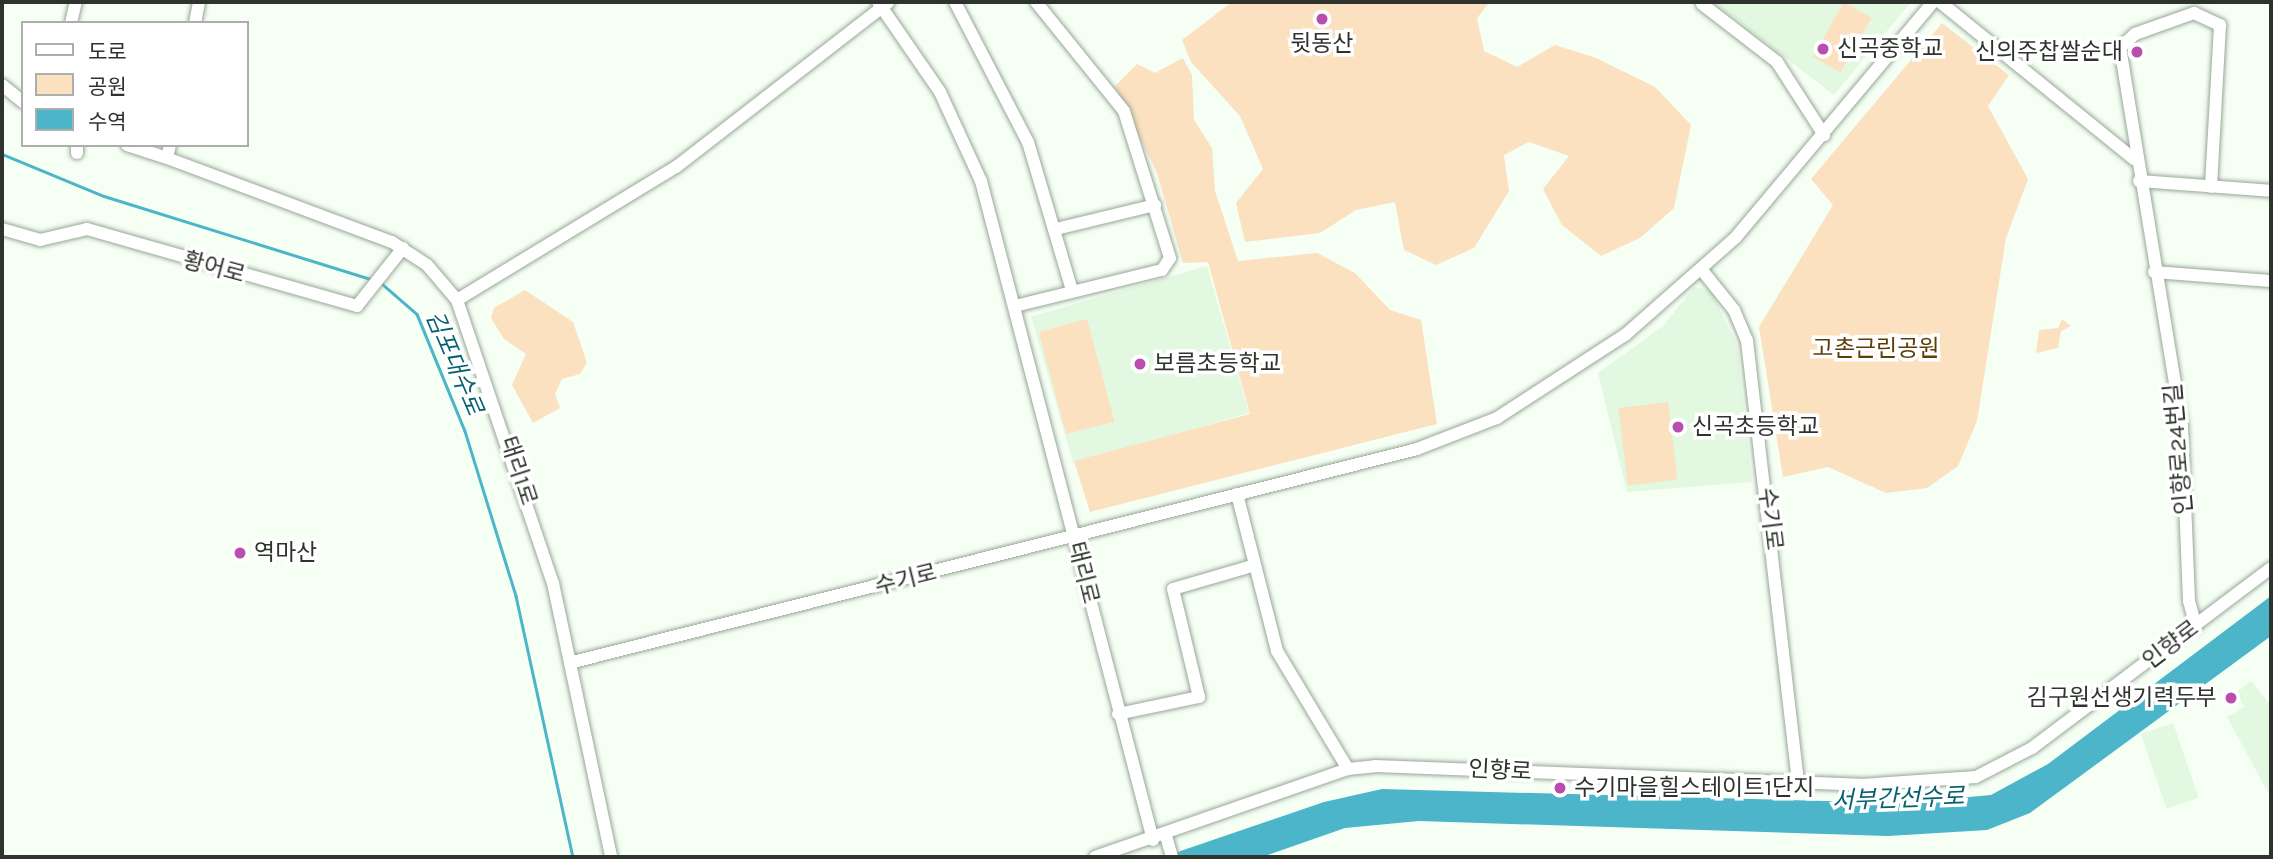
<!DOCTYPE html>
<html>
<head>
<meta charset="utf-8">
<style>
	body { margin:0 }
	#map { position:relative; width:2273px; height:859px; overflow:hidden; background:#f5fff4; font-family:Karla,"Noto Sans KR",sans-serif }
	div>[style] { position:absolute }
	.built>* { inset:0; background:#e2f8e0; transform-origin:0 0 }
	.green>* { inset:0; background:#fbe1c0; transform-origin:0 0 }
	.water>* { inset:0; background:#4db5c9 }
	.stream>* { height:2.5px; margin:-1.25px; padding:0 1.25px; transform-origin:1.25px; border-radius:1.25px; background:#4db5c9 }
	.roads { filter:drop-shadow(0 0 2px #98a797) drop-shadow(0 0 2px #98a797) }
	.minor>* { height:12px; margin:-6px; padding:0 6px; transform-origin:6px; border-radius:6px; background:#fff }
	.dots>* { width:19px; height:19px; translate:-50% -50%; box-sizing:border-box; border:4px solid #fff; border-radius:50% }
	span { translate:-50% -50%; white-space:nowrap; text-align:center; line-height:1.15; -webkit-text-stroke:7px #fff; paint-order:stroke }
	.poi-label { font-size:23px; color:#2e342d }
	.left { translate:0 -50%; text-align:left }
	.right { translate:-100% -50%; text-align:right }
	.street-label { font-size:23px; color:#2e342d }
	.park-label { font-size:23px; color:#5d3d08 }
	.water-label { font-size:24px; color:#06616f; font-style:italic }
	.frame { position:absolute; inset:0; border:4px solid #2e342d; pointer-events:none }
	.legend { position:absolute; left:21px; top:21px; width:228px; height:126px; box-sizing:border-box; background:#fff; border:2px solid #abaeab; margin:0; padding:9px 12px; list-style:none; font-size:21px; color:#2e342d }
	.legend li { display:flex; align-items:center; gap:14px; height:35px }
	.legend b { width:35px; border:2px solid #abaeab }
</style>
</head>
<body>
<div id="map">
	<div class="built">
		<i style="clip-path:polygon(1713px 2px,1911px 2px,1834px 95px)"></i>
		<i style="left:1207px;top:266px;width:153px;height:183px;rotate:74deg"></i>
		<i style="clip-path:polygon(1694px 287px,1711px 291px,1737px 345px,1752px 482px,1627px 492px,1598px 373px,1663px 326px)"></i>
		<i style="clip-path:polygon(2251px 681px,2271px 705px,2271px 798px,2227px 717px,2244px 707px,2236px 693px)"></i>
		<i style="left:2173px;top:723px;width:79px;height:34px;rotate:71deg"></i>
	</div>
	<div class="green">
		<i style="clip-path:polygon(1232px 2px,1490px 2px,1477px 18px,1484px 51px,1517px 67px,1555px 45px,1596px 58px,1655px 87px,1691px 125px,1674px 208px,1640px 238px,1601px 256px,1562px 225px,1543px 189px,1569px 156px,1529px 142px,1504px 155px,1509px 191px,1474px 248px,1436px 265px,1404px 250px,1395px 202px,1356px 210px,1320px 233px,1245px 242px,1236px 203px,1263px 169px,1240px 116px,1191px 62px,1182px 40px)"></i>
		<i style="left:1844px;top:2px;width:32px;height:63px;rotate:30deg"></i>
		<i style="clip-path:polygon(1942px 23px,2009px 75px,1988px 106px,2028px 179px,2006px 238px,1977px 421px,1958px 466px,1927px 488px,1886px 493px,1828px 467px,1783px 477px,1759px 327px,1833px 205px,1811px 179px)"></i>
		<i style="clip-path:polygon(1183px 58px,1192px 75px,1194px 120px,1212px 148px,1215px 191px,1238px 261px,1317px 253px,1355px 273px,1390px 310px,1421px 320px,1437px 424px,1090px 512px,1074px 461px,1250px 414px,1208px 262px,1183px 263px,1157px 173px,1115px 86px,1137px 64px,1155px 73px)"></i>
		<i style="clip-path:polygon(525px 290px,573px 322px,587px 363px,580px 374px,562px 379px,555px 394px,560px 408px,533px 423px,512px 385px,526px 354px,504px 339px,491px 318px,494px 308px)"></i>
		<i style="left:1087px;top:319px;width:106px;height:50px;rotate:75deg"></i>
		<i style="clip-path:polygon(2062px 319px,2071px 326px,2061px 331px,2058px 348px,2036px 353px,2039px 330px,2058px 328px)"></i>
		<i style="left:1668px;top:402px;width:78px;height:50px;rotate:83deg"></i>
	</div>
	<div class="water">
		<i style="clip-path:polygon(2271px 596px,2271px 636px,2030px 813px,1987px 830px,1888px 836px,1419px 821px,1345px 828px,1262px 857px,1163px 857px,1324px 802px,1382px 789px,1901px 803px,1991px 795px,2048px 764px)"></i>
	</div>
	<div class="stream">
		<i style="left:2px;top:154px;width:110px;rotate:22.4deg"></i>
		<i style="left:104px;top:196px;width:283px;rotate:17.3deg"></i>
		<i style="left:380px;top:282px;width:49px;rotate:40.9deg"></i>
		<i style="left:417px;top:314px;width:126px;rotate:67.7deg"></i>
		<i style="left:465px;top:431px;width:173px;rotate:72.8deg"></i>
		<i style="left:516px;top:596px;width:267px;rotate:77.7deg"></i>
	</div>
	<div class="roads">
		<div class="minor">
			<i style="left:878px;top:2px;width:109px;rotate:55.4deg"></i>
			<i style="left:940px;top:92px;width:98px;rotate:65.3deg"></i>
			<i style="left:981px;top:181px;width:681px;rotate:75.37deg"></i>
			<i style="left:955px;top:2px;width:158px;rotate:62.5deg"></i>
			<i style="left:1028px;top:142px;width:155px;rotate:73.5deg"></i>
			<i style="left:1940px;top:2px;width:250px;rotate:39deg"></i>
			<i style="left:1702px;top:4px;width:95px;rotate:37.7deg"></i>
			<i style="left:1777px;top:62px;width:87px;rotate:57.2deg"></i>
			<i style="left:71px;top:23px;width:22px;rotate:-77deg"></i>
			<i style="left:195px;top:23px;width:21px;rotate:-79deg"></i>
			<i style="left:2px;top:85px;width:27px;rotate:39deg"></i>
			<i style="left:77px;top:145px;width:8px;rotate:90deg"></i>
			<i style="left:127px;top:145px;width:42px;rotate:18deg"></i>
			<i style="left:170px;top:145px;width:13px;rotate:103deg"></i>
			<i style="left:167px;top:158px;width:240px;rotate:20.5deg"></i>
			<i style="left:392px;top:242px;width:42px;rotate:33.3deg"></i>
			<i style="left:427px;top:265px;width:46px;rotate:49.4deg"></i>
			<i style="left:457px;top:300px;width:299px;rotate:71.3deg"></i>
			<i style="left:553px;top:583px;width:280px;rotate:78deg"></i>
			<i style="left:2139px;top:181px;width:132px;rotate:4.3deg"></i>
			<i style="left:2px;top:229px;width:40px;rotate:16deg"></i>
			<i style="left:40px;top:240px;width:48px;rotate:-13.2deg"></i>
			<i style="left:87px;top:229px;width:281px;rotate:15.9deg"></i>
			<i style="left:357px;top:306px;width:74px;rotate:-51.6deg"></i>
			<i style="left:1056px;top:229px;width:102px;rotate:-13.6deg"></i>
			<i style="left:1701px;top:269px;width:53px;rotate:51.2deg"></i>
			<i style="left:1734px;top:310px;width:34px;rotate:67deg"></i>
			<i style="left:1747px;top:341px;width:444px;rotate:83.4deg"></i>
			<i style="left:2154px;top:272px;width:117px;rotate:4.4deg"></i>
			<i style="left:457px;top:300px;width:256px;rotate:-31.3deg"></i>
			<i style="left:676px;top:167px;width:269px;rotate:-37.8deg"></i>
			<i style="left:1015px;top:306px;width:151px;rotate:-13.8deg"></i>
			<i style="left:1162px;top:270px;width:14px;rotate:-56deg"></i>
			<i style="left:1170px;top:258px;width:154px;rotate:-107.4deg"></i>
			<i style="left:1124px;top:111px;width:140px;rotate:-128.9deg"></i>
			<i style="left:1237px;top:494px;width:162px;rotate:75.7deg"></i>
			<i style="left:1277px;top:651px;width:138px;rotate:59deg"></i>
			<i style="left:2196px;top:627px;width:27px;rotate:-105deg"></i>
			<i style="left:2189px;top:601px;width:175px;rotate:-92.3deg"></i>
			<i style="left:2182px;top:426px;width:383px;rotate:-99.3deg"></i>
			<i style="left:2120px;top:48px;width:21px;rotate:-43deg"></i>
			<i style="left:2135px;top:34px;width:63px;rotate:-19.6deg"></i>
			<i style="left:2194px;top:13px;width:29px;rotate:25deg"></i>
			<i style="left:2220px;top:25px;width:162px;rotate:93.2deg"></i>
			<i style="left:573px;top:662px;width:870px;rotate:-14.16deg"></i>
			<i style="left:1417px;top:449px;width:86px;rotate:-21.2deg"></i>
			<i style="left:1497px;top:418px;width:153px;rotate:-33deg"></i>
			<i style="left:1625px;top:335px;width:148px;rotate:-41.4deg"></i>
			<i style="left:1736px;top:237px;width:307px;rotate:-50deg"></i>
			<i style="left:1118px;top:714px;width:83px;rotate:-11.9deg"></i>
			<i style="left:1199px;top:697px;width:111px;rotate:-103.5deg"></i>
			<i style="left:1173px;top:589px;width:85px;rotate:-16.3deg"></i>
			<i style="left:1166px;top:836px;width:22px;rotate:74deg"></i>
			<i style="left:1095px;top:857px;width:268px;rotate:-19.2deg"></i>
			<i style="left:1348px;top:769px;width:27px;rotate:-6deg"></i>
			<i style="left:1375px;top:766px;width:486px;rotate:2.2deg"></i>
			<i style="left:1861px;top:785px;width:115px;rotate:-4deg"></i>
			<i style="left:1976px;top:777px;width:63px;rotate:-27.4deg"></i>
			<i style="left:2032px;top:748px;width:299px;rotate:-37deg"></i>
		</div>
	</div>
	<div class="dots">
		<i style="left:1322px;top:19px;background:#b94eaf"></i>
		<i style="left:1823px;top:49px;background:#b94eaf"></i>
		<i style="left:2137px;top:52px;background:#b94eaf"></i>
		<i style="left:1140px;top:364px;background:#b94eaf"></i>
		<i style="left:1678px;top:427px;background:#b94eaf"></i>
		<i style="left:240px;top:553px;background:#b94eaf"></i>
		<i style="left:2231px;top:698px;background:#b94eaf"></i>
		<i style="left:1560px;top:788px;background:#b94eaf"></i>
	</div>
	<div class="poi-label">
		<span style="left:1322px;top:44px">뒷동산</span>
		<span class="left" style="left:1837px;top:49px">신곡중학교</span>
		<span class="right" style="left:2123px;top:52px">신의주찹쌀순대</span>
		<span class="left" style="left:1154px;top:364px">보름초등학교</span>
		<span class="left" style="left:1692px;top:427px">신곡초등학교</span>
		<span class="left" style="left:254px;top:553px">역마산</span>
		<span class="right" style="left:2217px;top:698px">김구원선생기력두부</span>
		<span class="left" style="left:1574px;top:788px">수기마을힐스테이트1단지</span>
	</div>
	<div class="street-label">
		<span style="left:214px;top:268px;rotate:15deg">황어로</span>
		<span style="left:2179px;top:449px;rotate:-95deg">인향로24번길</span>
		<span style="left:518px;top:471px;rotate:72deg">태리1로</span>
		<span style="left:1770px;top:519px;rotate:83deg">수기로</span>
		<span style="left:1083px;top:573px;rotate:76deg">태리로</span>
		<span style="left:906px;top:580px;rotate:-14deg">수기로</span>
		<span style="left:2171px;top:645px;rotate:-37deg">인향로</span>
		<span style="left:1500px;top:771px;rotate:3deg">인향로</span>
	</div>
	<div class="park-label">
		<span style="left:1876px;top:349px">고촌근린공원</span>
	</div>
	<div class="water-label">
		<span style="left:454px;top:363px;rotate:67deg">김포대수로</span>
		<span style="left:1898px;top:799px;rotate:-2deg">서부간선수로</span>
	</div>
	<div class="frame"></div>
	<ul class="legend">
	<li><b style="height:9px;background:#fff"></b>도로</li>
	<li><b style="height:19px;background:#fbe1c0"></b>공원</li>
	<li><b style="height:19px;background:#4db5c9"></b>수역</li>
	</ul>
</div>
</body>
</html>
